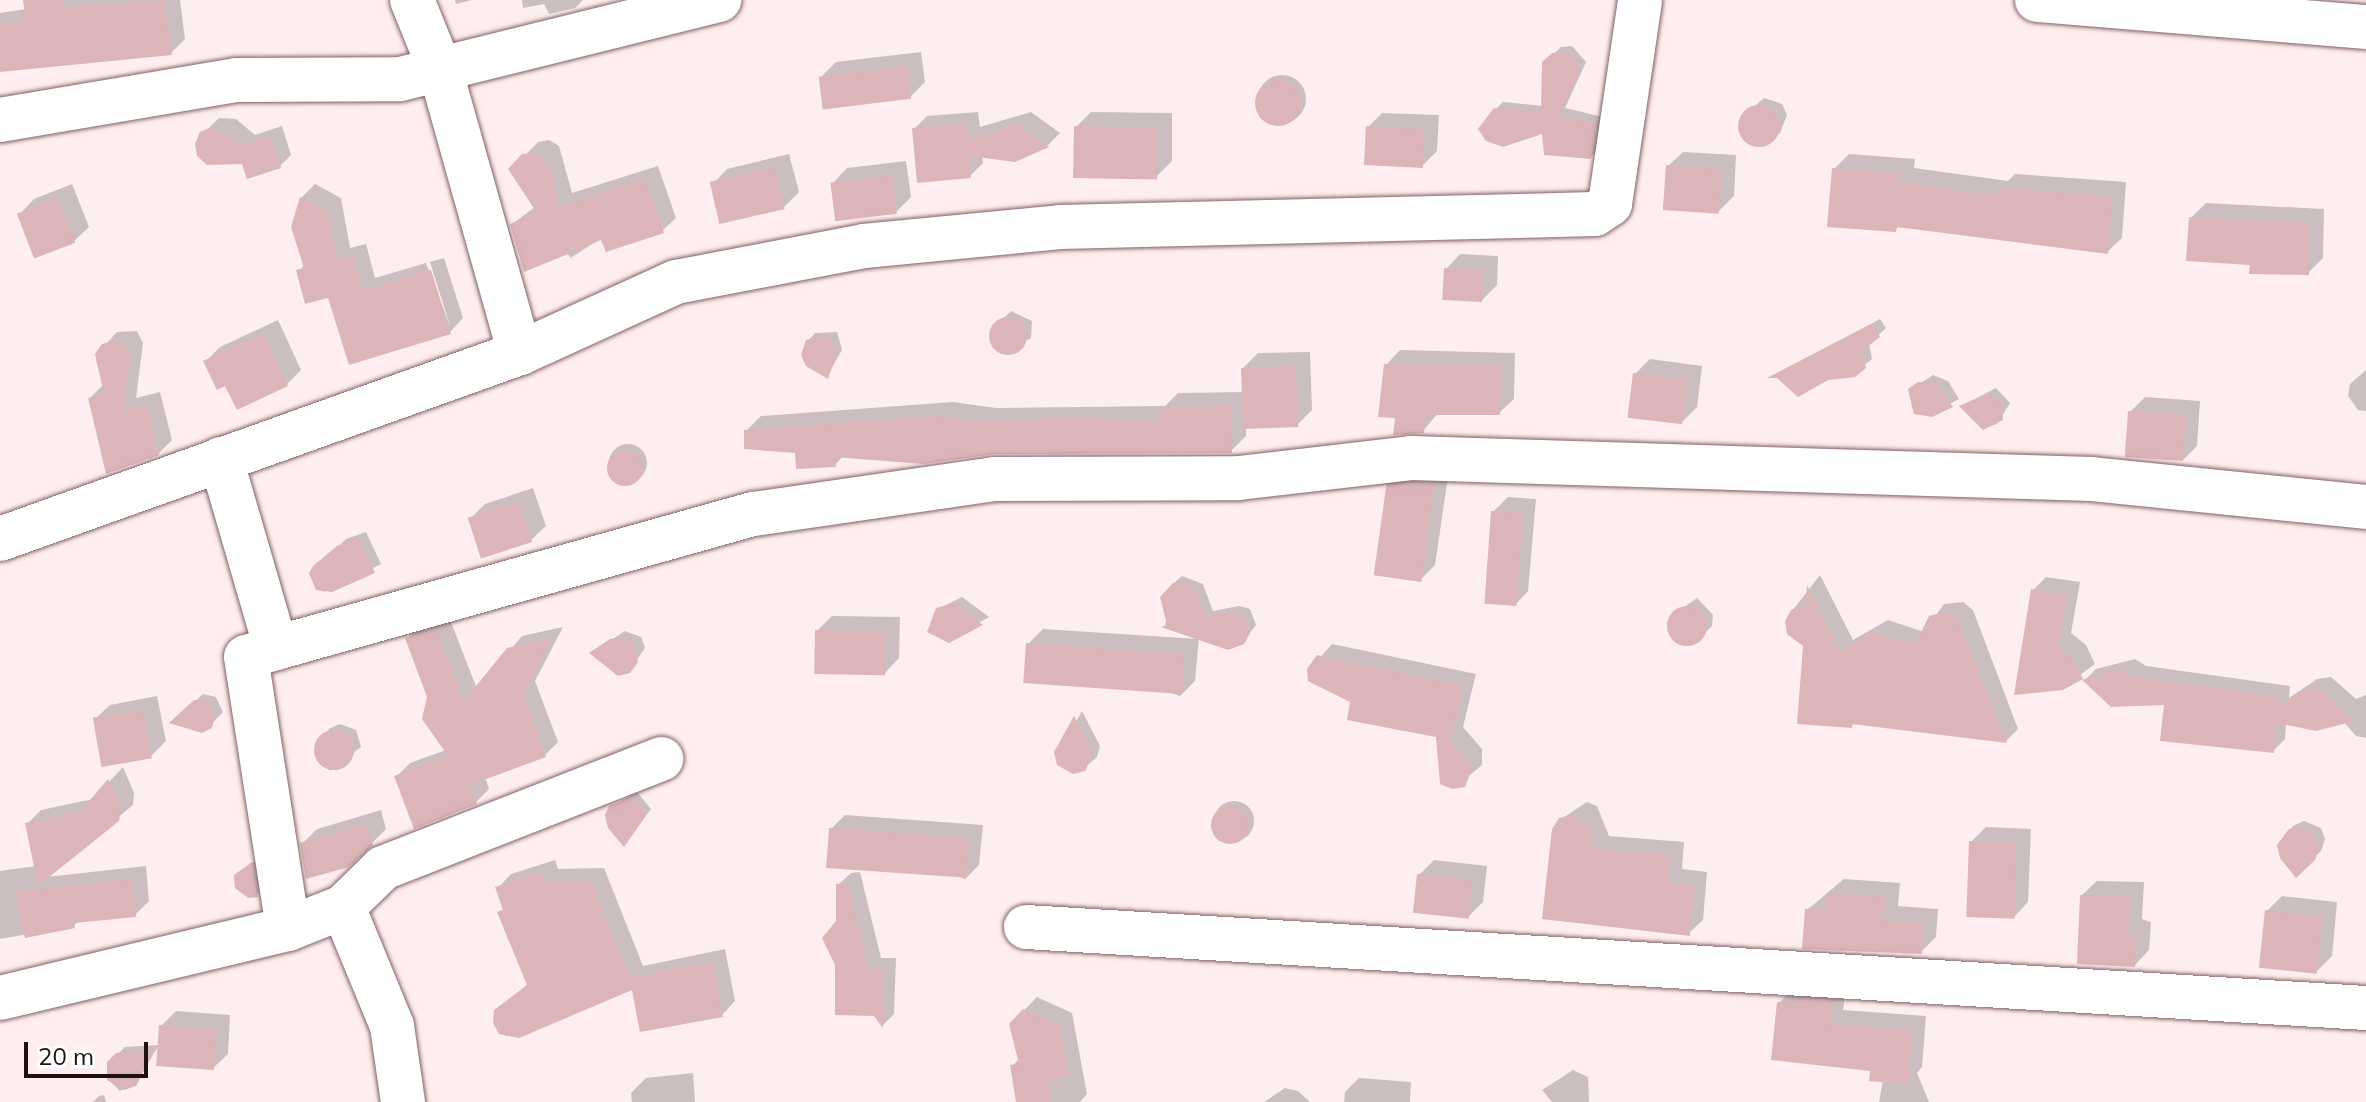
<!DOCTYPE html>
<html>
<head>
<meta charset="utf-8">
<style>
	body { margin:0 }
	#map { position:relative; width:2366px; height:1102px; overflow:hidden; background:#feeeef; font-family:Mulish,sans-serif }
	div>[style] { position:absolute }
	.shadow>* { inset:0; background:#0003 }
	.round { border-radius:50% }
	.building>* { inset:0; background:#dbb5b7; transform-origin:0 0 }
	.roads { filter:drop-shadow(0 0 2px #826063) drop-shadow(0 0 2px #826063) }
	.minor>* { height:44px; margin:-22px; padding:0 22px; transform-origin:22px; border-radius:22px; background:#fff }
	span { translate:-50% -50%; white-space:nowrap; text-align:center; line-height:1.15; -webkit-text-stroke:7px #fff; paint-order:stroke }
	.scale { position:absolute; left:24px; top:1042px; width:124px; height:36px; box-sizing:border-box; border:4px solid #1f1112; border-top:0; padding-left:10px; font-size:24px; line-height:28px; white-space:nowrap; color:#1f1112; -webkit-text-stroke:6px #fff; paint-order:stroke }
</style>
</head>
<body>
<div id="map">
	<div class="shadow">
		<i style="clip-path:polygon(25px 0,180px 0,185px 39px,171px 53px,0 70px,0 13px,26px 9px)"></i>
		<i style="clip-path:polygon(455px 0,472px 0,456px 4px)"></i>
		<i style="clip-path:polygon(522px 0,583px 0,575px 8px,549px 14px,544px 4px,523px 8px)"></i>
		<i style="clip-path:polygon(1572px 46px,1586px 62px,1565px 108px,1603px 117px,1598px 150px,1591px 157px,1496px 109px,1503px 102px,1544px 106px,1544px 63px,1561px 47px)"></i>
		<i style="clip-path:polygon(921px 52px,925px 82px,910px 97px,821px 77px,836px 62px)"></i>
		<i class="round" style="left:1258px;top:75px;width:48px;height:48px"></i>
		<i style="clip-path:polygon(1764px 98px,1782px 104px,1787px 115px,1780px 133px,1759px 145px,1745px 142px,1742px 117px)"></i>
		<i style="clip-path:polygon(978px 112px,980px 127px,1031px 112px,1060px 133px,1048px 145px,1015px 160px,982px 156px,983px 163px,970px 176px,914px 129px,927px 116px)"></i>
		<i style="clip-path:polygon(1091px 112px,1172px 113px,1172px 161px,1157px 176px,1076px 127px)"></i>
		<i style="clip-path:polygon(1382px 113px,1439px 115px,1437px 151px,1422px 166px,1368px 127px)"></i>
		<i style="clip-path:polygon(219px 118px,236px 119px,255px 135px,282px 126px,291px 155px,280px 166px,243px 162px,198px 139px)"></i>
		<i style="clip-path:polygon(549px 140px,559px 146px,572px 193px,658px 166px,676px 218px,662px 231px,603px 237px,572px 257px,512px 224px,535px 207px,511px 170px,538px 142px)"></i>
		<i style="clip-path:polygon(1683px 152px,1736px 155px,1734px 196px,1719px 211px,1668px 166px)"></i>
		<i style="clip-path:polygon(789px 154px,799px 192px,784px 207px,713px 184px,727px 169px)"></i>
		<i style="clip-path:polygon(1849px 154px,1915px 159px,1914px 168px,2008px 181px,2015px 174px,2126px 182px,2122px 238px,2107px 252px,1900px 225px,1895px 230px,1834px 169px)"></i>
		<i style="clip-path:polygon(906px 161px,911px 197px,896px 212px,833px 183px,847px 168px)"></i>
		<i style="clip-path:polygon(72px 184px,89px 227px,74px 241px,20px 214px,34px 199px)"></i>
		<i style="clip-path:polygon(315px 184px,341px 198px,350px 248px,366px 244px,375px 278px,426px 263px,450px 326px,430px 262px,444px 258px,463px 318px,450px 332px,330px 295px,299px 271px,305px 264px,293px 227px,301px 198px)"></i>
		<i style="clip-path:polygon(2206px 203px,2324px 209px,2323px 258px,2308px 273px,2191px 218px)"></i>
		<i style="clip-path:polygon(1460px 254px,1498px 256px,1497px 285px,1482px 300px,1446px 269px)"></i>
		<i style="clip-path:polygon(1011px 311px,1032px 321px,1031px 338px,1001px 354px,991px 340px,992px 329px)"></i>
		<i style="clip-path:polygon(1880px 319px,1886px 328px,1869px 344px,1872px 359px,1848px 378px,1772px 376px)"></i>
		<i style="clip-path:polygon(278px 320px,301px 370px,287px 384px,206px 361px,220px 347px)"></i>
		<i style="clip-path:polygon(137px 331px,143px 343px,136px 398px,160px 392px,172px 440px,158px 454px,90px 398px,103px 385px,96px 360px,104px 346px,117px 332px)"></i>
		<i style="clip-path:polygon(837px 332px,842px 350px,827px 376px,808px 341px,815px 333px)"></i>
		<i style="clip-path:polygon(1400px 350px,1515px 353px,1514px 399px,1499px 413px,1438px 413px,1423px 431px,1398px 416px,1386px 365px)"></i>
		<i style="clip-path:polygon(1310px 352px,1312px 410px,1297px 425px,1246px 427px,1246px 436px,1231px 451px,844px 455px,835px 465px,746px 431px,761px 416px,953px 402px,996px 408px,1165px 406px,1178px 393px,1244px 392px,1243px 368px,1258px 353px)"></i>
		<i style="clip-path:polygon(1650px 359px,1702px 366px,1697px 407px,1682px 422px,1635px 374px)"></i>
		<i style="clip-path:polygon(2366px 370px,2366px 411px,2358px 410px,2348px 396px,2350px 384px)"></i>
		<i style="clip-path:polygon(1933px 375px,1948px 381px,1959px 399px,1926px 416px,1912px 408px,1910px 390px)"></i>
		<i style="clip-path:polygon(1996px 388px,2010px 403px,1997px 424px,1983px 428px,1961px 406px)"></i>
		<i style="clip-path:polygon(2145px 397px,2200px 401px,2197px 446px,2182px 461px,2130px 412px)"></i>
		<i class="round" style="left:609px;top:444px;width:38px;height:38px"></i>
		<i style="clip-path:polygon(1449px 470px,1435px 565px,1420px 580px,1389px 487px,1404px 472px)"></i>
		<i style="clip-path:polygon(533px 488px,546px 526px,531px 540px,470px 519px,485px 504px)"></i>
		<i style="clip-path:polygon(1508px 497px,1536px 499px,1528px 591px,1514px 606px,1493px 512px)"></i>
		<i style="clip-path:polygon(366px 532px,381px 564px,324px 592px,314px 585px,311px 574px,346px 539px)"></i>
		<i style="clip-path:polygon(1820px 575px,1853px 640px,1888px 620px,1924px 632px,1944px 604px,1963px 602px,1973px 610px,2018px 729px,2006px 741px,1855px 723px,1851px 726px,1805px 645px,1792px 611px)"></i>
		<i style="clip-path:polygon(1182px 576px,1203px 584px,1213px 611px,1239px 606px,1250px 609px,1256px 625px,1243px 642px,1199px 638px,1195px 681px,1180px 696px,1028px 644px,1043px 629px,1198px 639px,1165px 626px,1173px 584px)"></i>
		<i style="clip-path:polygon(2046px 577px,2080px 582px,2071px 633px,2086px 645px,2095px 664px,2062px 688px,2033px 590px)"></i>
		<i style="clip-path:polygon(962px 597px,989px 617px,949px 640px,938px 609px)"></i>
		<i style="clip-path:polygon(1697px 598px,1713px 615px,1712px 626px,1695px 643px,1678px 642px,1669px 627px,1673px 615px)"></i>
		<i style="clip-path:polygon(832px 616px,900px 617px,899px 658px,885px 673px,817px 631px)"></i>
		<i style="clip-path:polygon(449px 617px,477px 689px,522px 636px,563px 627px,535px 681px,558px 742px,545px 755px,485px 777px,489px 789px,476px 802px,397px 776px,410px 763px,446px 750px,408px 638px,420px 625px)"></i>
		<i style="clip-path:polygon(625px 631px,641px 637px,645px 648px,629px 671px,592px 653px)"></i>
		<i style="clip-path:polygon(1332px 644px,1476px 674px,1463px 727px,1482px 749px,1482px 765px,1457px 786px,1438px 736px,1314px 684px,1310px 669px)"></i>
		<i style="clip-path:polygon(2135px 659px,2146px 666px,2290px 686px,2289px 698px,2317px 679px,2331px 677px,2356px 699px,2366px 695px,2366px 738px,2356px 736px,2344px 722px,2286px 723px,2285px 739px,2273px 751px,2167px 703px,2085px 680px,2096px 669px)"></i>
		<i style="clip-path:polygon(203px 694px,216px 697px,223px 712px,207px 729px,173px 722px)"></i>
		<i style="clip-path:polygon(157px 696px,166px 741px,151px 756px,95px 719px,110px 705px)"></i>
		<i style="clip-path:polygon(1082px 711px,1100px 746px,1097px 757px,1079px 772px,1056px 758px)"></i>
		<i style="clip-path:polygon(340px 724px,356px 730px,361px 747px,330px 771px,318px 759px,316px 747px,329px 729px)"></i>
		<i style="clip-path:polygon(123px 767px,134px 793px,133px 805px,46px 877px,146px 866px,149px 901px,135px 915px,79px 920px,74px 926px,0 939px,0 871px,36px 866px,27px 824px,41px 810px,93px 799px)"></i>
		<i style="clip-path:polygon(637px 792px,651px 809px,625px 844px,611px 807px)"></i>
		<i class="round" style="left:1214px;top:801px;width:40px;height:40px"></i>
		<i style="clip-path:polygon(1587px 802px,1597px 806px,1609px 836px,1684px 842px,1682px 869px,1707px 872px,1703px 920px,1689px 933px,1561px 819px)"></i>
		<i style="clip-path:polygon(381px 810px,386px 829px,371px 844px,302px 844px,317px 829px)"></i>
		<i style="clip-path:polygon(845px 815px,983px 825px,979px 865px,965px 879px,831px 829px)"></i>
		<i style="clip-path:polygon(2304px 821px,2321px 828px,2325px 839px,2321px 851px,2296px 875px,2279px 845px,2293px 826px)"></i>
		<i style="clip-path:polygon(1986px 827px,2031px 829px,2028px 902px,2014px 917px,1971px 842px)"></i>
		<i style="clip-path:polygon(259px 858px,264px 888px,257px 895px,244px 869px)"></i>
		<i style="clip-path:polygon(555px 860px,558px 869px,604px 868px,643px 966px,725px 949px,735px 1001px,722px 1015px,633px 987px,518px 1036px,506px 1036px,497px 1028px,496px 1011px,529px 983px,500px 912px,505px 907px,498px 888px,511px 874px)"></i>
		<i style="clip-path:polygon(1434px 860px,1487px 866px,1483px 902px,1468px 917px,1419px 875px)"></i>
		<i style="clip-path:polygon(860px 872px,881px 958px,896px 958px,894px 1014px,883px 1025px,838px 922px,838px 885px,851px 873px)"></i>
		<i style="clip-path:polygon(1844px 879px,1900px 883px,1898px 906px,1938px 909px,1936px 937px,1921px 952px,1807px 910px)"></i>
		<i style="clip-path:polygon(2097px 881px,2144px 882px,2142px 919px,2151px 922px,2149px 950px,2135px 965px,2082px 895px)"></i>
		<i style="clip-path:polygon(2282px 896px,2337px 902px,2332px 956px,2317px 971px,2267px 911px)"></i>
		<i style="clip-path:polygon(1846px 987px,1843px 1010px,1926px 1016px,1922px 1067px,1917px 1073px,1929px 1102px,1879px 1102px,1883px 1080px,1779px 1003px,1793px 989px)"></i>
		<i style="clip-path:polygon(1037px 997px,1072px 1013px,1087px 1094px,1080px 1102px,1018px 1102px,1012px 1066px,1020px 1058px,1011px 1024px)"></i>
		<i style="clip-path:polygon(176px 1011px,230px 1015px,228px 1054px,213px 1068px,161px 1026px)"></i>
		<i style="clip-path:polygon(159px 1045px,135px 1084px,120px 1091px,109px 1080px,109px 1062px,125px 1047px)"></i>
		<i style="clip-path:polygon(1573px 1070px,1588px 1077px,1589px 1102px,1552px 1102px,1542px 1090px)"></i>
		<i style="clip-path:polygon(693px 1073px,695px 1102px,632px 1102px,631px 1093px,646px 1078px)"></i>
		<i style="clip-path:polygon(1359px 1078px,1411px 1082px,1410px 1102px,1344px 1102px,1345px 1092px)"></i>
		<i style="clip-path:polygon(1285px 1088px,1298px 1091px,1310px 1102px,1264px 1102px)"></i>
		<i style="clip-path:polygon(104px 1095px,106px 1102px,93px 1102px,99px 1096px)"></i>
	</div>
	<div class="building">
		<i style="clip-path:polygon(23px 0,63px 0,64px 7px,164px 0,172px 55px,0 72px,0 24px,26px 20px)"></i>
		<i style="clip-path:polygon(1564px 52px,1575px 58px,1580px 71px,1559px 115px,1597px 123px,1591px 159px,1544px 155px,1542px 134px,1503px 147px,1486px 141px,1478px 129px,1494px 108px,1541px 112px,1542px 62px,1552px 53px)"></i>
		<i style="left:907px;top:66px;width:33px;height:89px;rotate:83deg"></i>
		<i class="round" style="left:1255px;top:80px;width:46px;height:46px"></i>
		<i class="round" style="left:1738px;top:105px;width:42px;height:42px"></i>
		<i style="clip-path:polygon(966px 124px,967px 139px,1018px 124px,1049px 147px,1015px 162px,969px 156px,971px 178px,917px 183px,912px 128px)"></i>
		<i style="left:1074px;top:126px;width:84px;height:52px;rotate:1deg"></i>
		<i style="left:1366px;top:126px;width:59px;height:39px;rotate:3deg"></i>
		<i style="clip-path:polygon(212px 127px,243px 145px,271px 136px,281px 168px,247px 179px,242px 164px,207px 165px,197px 156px,195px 144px,200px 132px)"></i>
		<i style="clip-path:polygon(535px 153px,549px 165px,559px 206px,645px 178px,664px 233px,606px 252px,601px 240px,570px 253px,572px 260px,568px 254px,524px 272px,510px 224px,537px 213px,508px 169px,522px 154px)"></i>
		<i style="left:1666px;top:165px;width:56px;height:45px;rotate:4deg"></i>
		<i style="left:775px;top:167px;width:43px;height:67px;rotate:77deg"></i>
		<i style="clip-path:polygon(1832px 168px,1901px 173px,1900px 182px,1997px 196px,1998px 188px,2113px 196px,2108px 254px,1897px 227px,1896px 232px,1827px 227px)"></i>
		<i style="left:892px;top:175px;width:39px;height:62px;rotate:83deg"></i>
		<i style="clip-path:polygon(300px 197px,328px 211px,337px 260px,353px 256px,362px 291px,431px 270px,451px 334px,349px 365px,328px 298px,305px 304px,296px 270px,304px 268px,291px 227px)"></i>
		<i style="left:58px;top:198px;width:48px;height:44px;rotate:69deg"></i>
		<i style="clip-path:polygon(2189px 217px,2310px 223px,2309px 275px,2249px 274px,2250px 265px,2186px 261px)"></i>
		<i style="left:1444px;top:268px;width:40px;height:32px;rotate:3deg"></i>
		<i class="round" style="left:989px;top:317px;width:38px;height:38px"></i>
		<i style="clip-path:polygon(1872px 324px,1880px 337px,1862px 351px,1866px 368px,1855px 377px,1828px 380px,1798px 397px,1777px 378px,1767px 378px)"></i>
		<i style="clip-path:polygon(263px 333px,288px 386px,237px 410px,225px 386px,217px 390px,203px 361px)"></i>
		<i style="clip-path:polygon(820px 336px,830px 338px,837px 352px,828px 379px,806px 366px,801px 355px,806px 340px)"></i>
		<i style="clip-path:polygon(114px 341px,124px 343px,130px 357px,124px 410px,147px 404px,159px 455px,106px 474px,88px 398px,104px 394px,95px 354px,102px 344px)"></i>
		<i style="clip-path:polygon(1384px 364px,1501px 366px,1500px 415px,1425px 415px,1424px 433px,1393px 435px,1395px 418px,1378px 417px)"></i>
		<i style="left:1296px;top:366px;width:61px;height:55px;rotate:88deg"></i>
		<i style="left:1633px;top:373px;width:55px;height:45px;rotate:7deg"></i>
		<i style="clip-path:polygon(1918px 382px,1936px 383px,1953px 407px,1932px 417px,1914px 414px,1908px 389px)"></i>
		<i style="clip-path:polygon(1988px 394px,2002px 404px,2003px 420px,1983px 430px,1959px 406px)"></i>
		<i style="clip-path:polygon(1231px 406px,1232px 453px,994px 454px,923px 464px,835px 457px,836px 467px,796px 469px,795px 453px,744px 449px,744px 430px,937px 416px,980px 422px,1074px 417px,1162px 421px,1162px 407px)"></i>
		<i style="left:2128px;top:411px;width:58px;height:46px;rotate:4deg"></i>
		<i class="round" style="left:607px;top:450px;width:36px;height:36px"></i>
		<i style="left:1435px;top:484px;width:99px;height:48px;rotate:98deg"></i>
		<i style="left:519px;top:501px;width:43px;height:54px;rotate:72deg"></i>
		<i style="left:1491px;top:511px;width:32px;height:93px;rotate:4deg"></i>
		<i style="clip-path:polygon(359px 538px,375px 573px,332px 592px,316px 590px,309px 573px,313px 566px,337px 546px)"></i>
		<i style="clip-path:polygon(1173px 583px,1187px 583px,1196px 591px,1206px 617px,1231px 612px,1243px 616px,1250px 633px,1244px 644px,1228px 650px,1161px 627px,1167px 625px,1160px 597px)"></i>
		<i style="clip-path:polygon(1807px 585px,1840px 651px,1874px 632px,1915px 645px,1929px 616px,1944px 612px,1957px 617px,2007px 743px,1852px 724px,1852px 728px,1797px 724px,1803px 646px,1787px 634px,1785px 621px,1791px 610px,1806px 604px)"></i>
		<i style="clip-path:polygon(2031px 589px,2068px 595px,2058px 647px,2073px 658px,2083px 679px,2063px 690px,2014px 695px)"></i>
		<i style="clip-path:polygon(954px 603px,983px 625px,949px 643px,927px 632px,936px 608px)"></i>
		<i class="round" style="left:1667px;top:606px;width:40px;height:40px"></i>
		<i style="clip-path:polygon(436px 629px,464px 701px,507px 648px,552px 639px,523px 695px,546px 757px,470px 785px,477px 804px,414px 829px,394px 776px,448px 756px,422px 719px,427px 697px,405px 638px)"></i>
		<i style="left:815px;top:630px;width:71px;height:44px;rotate:1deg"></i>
		<i style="clip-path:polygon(623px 637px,634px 644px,638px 662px,630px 673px,618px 676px,589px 653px,610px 639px)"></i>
		<i style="left:1026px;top:643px;width:159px;height:40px;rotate:4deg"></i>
		<i style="clip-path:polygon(1317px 655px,1464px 686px,1451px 740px,1472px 768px,1465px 787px,1452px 789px,1440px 784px,1436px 737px,1347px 720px,1350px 702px,1308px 681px,1307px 669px)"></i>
		<i style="clip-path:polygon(2116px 669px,2134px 677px,2279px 697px,2278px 707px,2304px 690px,2318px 688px,2355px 721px,2316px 731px,2277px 723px,2274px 753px,2160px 741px,2164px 705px,2111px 707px,2082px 680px)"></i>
		<i style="clip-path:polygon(194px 700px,205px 700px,216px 712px,212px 728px,202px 733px,169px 723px)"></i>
		<i style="left:143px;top:709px;width:50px;height:51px;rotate:80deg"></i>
		<i style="clip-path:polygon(1074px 716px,1093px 754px,1085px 771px,1073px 774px,1057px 765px,1054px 752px)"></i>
		<i class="round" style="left:314px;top:730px;width:40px;height:40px"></i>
		<i style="clip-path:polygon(108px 779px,121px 808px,119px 821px,38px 886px,25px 823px,80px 812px)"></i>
		<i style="clip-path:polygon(629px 798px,641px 805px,645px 817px,624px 847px,608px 828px,605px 815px,609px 806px)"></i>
		<i class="round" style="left:1211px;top:806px;width:38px;height:38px"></i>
		<i style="clip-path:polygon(1572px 815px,1588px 825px,1595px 849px,1671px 855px,1669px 882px,1694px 885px,1690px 936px,1542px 919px,1552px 829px,1559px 818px)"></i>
		<i style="clip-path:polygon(366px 824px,373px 845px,349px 867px,306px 879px,300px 843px)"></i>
		<i style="left:829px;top:828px;width:141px;height:40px;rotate:4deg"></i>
		<i style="clip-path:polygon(2303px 828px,2314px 835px,2319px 847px,2315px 860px,2296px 878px,2280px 858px,2277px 845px,2289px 829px)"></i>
		<i style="left:1969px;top:841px;width:48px;height:76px;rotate:2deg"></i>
		<i style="clip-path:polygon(252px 862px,258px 897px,248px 898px,235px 888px,234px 875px)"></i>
		<i style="clip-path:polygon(542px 872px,545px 882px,591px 881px,630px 978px,712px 962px,723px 1017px,640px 1032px,632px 990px,519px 1038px,499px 1034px,493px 1023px,494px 1010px,527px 985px,497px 912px,503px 910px,495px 887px)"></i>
		<i style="left:1417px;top:874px;width:56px;height:39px;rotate:6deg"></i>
		<i style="clip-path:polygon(132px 879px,136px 917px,74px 923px,75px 928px,25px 938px,15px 891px)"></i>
		<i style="clip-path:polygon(848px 883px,869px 969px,884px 970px,883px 1028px,874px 1016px,835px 1015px,835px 965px,822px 938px,836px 921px,836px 884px)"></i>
		<i style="clip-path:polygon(1827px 893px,1886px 897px,1884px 920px,1924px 923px,1922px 954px,1802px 949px,1805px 909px,1826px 910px)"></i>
		<i style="clip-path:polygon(2080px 895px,2130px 896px,2128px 934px,2137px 937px,2135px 967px,2077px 964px)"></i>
		<i style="left:2265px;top:910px;width:58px;height:58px;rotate:6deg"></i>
		<i style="clip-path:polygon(1798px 999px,1832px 1001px,1830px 1024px,1912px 1030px,1909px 1084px,1869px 1081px,1870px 1071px,1771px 1060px,1777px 1002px,1798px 1004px)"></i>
		<i style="clip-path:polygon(1023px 1009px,1060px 1025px,1070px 1076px,1048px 1080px,1052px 1102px,1016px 1102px,1010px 1065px,1019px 1064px,1009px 1024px)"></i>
		<i style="left:159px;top:1025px;width:58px;height:41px;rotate:4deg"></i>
		<i style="clip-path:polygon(154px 1051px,136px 1086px,124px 1090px,107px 1080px,107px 1062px,116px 1053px)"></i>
	</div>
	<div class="roads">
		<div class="minor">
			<i style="left:412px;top:0;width:74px;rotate:67.9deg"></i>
			<i style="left:440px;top:69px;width:295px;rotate:74.3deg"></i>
			<i style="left:2037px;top:0;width:330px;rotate:4.7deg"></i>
			<i style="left:0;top:120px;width:239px;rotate:-9.6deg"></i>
			<i style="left:236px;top:80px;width:164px;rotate:-0.3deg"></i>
			<i style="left:400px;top:79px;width:329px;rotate:-13.9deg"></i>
			<i style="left:221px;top:459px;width:197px;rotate:73.8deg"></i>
			<i style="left:276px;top:648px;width:31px;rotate:163deg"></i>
			<i style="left:246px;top:657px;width:275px;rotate:81.2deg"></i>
			<i style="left:288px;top:929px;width:59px;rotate:-21.8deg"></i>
			<i style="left:343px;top:907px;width:129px;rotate:67.6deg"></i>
			<i style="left:392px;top:1026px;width:77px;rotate:81.8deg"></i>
			<i style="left:0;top:539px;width:552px;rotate:-19.68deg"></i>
			<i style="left:520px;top:353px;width:171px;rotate:-24.5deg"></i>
			<i style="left:676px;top:282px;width:191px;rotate:-10.8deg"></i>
			<i style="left:864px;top:246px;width:197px;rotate:-5.5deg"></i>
			<i style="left:1060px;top:227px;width:535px;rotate:-1.39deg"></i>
			<i style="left:1595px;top:214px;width:18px;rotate:-34deg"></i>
			<i style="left:1610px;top:204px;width:206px;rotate:-81.6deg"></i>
			<i style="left:276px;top:648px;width:496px;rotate:-15.7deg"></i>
			<i style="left:754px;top:514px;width:243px;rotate:-8.3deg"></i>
			<i style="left:994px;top:479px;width:245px;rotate:-0.2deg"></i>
			<i style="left:1239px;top:478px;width:173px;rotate:-6.6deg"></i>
			<i style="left:1411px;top:458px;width:681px;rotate:1.77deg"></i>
			<i style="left:2092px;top:479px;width:275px;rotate:5.8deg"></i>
			<i style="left:343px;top:907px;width:56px;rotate:-44.3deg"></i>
			<i style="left:383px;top:868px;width:299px;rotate:-21.4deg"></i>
			<i style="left:1026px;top:927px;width:1342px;rotate:3.46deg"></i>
			<i style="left:0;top:998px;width:296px;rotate:-13.5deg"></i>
		</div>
	</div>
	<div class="scale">20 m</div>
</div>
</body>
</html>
